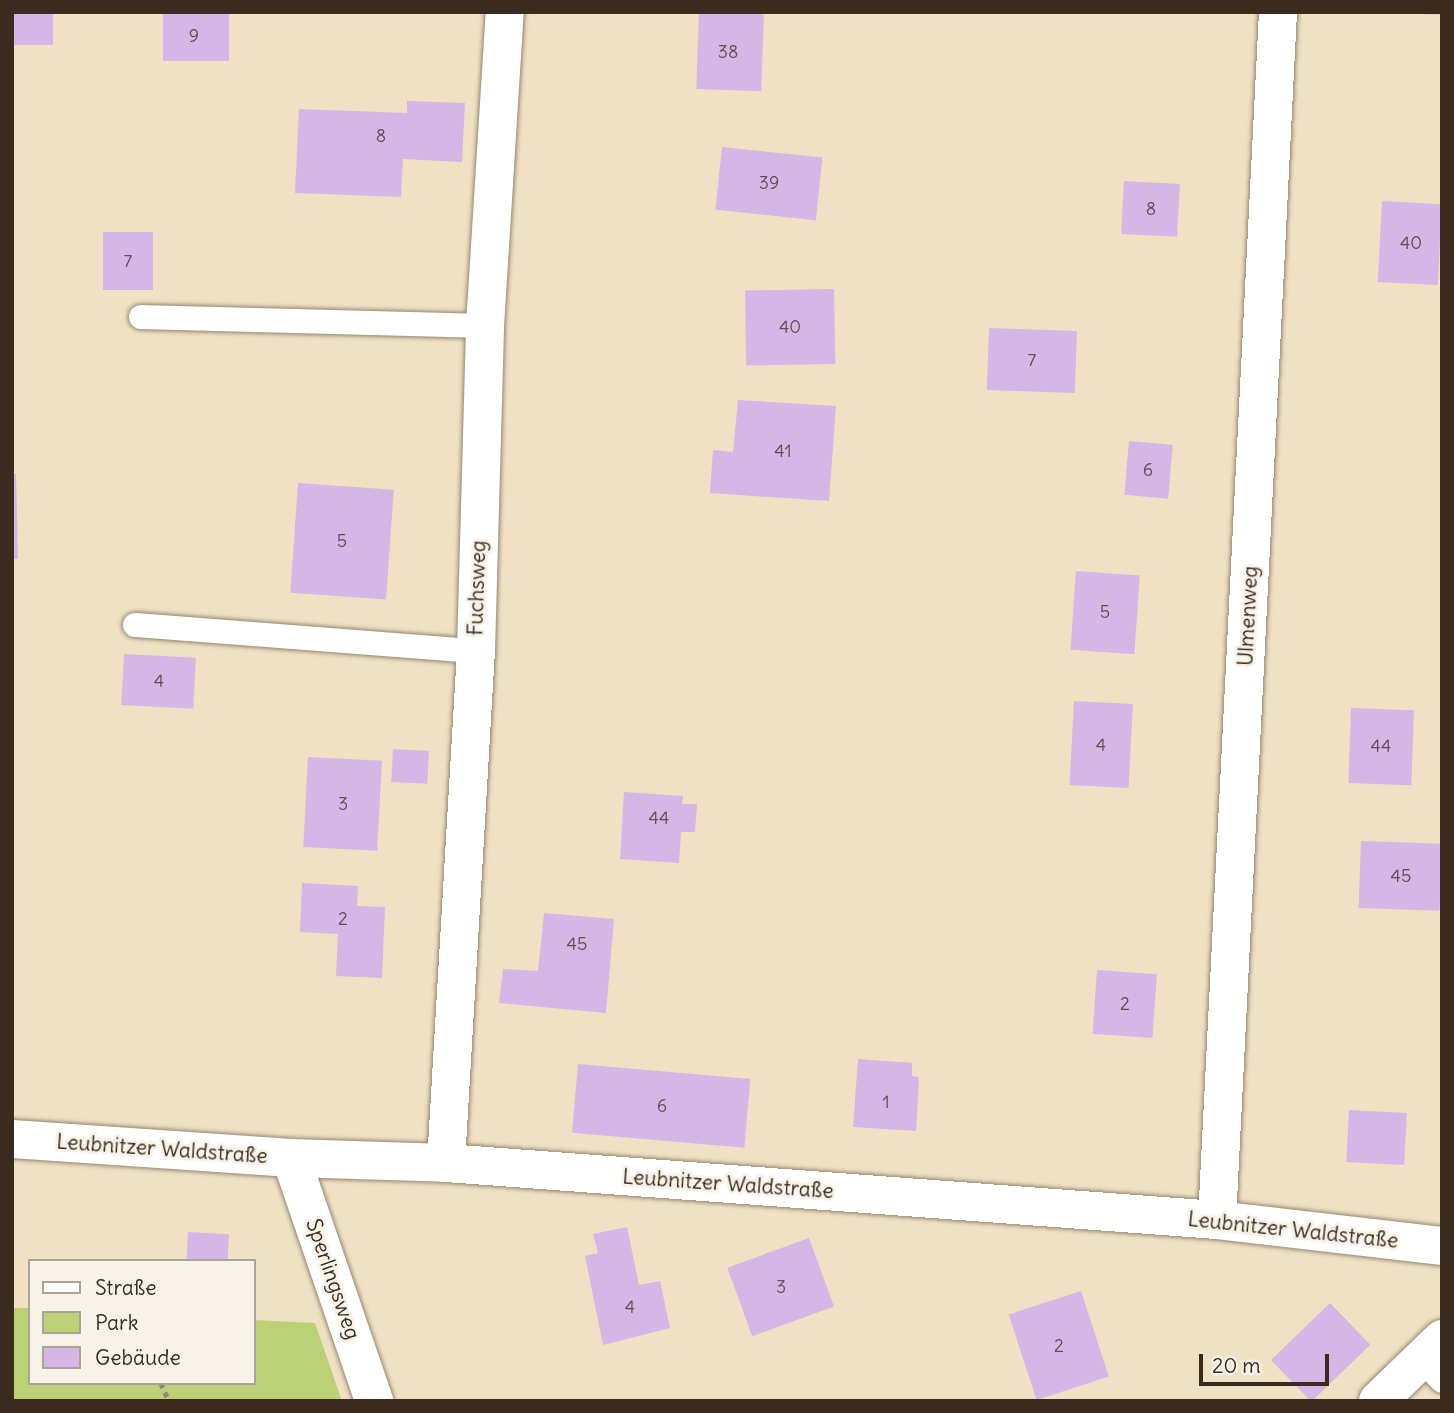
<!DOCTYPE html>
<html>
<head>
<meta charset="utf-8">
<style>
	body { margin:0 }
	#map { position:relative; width:1454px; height:1413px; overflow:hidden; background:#f0e1c4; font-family:Delius,sans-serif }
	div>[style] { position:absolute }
	.green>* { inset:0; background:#bcd176 }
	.building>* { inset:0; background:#d5b6e6; transform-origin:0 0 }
	.path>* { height:4.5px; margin-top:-2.25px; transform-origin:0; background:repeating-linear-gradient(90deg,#968671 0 5px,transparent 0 10px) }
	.roads { filter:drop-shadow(0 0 2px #968671) drop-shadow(0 0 2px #968671) }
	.lane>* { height:24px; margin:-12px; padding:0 12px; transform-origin:12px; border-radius:12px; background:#fff }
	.street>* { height:38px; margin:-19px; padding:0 19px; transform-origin:19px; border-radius:19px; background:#fff }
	span { translate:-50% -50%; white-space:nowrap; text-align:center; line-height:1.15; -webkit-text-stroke:6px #f7f3e8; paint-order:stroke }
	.number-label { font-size:18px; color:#624d50 }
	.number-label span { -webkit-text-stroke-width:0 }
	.street-label { font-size:21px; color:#3b2a1e }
	.frame { position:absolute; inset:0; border:14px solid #3b2a1e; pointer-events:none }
	.legend { position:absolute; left:28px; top:1259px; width:228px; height:126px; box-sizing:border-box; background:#f7f3e8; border:2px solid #aca397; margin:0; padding:9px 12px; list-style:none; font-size:21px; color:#3b2a1e }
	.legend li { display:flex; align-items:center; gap:14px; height:35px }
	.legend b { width:35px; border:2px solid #aca397 }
	.scale { position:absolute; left:1199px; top:1354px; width:130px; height:32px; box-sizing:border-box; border:4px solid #3b2a1e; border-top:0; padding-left:9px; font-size:21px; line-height:24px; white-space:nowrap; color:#3b2a1e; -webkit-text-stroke:5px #f7f3e8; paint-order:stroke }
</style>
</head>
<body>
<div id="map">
	<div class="green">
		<i style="clip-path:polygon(12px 1308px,30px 1308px,30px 1383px,254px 1383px,254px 1320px,315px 1323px,342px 1401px,12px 1401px)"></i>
	</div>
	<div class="building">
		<i style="left:12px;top:12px;width:41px;height:33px"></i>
		<i style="left:163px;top:12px;width:66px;height:49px"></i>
		<i style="left:699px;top:12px;width:65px;height:77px;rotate:2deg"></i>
		<i style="clip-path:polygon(1420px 12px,1442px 12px,1442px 15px,1420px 14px)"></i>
		<i style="clip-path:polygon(407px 101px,465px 103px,462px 162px,403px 159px,401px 197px,295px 193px,299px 109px,407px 113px)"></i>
		<i style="left:722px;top:147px;width:101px;height:63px;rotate:6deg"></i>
		<i style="left:1124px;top:181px;width:56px;height:53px;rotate:3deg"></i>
		<i style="left:1382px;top:201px;width:60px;height:81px;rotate:3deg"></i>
		<i style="left:103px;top:232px;width:50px;height:58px"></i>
		<i style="left:834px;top:289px;width:75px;height:89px;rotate:89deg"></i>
		<i style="left:989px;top:328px;width:88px;height:62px;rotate:2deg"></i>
		<i style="clip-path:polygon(738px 400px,836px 406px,829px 501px,710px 493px,713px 450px,733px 452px)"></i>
		<i style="left:1129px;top:441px;width:44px;height:54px;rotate:5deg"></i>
		<i style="clip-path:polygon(12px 474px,16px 474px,18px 559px,12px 559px)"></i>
		<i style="left:298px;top:483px;width:96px;height:110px;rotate:4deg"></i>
		<i style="left:1076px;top:571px;width:64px;height:79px;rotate:4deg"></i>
		<i style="left:124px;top:654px;width:72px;height:51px;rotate:3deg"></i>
		<i style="left:1074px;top:701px;width:59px;height:84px;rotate:3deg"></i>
		<i style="left:1351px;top:708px;width:63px;height:75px;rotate:2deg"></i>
		<i style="left:393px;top:749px;width:36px;height:33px;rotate:3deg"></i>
		<i style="left:308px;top:757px;width:74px;height:90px;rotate:3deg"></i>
		<i style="clip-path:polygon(624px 792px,683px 796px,682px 804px,697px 804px,695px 832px,681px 832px,679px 863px,620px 859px)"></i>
		<i style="left:1361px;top:841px;width:81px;height:67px;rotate:2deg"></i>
		<i style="clip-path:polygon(302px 883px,358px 886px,357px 906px,385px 907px,382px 978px,336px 976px,338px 934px,300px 932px)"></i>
		<i style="clip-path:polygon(544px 913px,614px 919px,606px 1013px,499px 1003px,503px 969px,538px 971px)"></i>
		<i style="left:1097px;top:970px;width:60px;height:64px;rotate:4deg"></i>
		<i style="clip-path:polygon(858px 1059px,912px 1063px,912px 1076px,919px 1077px,916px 1131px,853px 1127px)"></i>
		<i style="left:578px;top:1064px;width:173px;height:69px;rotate:5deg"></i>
		<i style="left:1349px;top:1110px;width:58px;height:52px;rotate:3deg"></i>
		<i style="clip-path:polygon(627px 1227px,639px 1285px,660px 1281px,670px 1328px,603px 1345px,585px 1256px,598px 1253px,593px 1234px)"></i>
		<i style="left:188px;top:1232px;width:41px;height:29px;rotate:3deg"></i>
		<i style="left:809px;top:1238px;width:73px;height:87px;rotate:70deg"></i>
		<i style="left:1081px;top:1291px;width:90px;height:76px;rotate:72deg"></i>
		<i style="left:1330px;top:1303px;width:58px;height:82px;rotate:46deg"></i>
	</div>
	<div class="path">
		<i style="left:161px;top:1383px;width:20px;rotate:66deg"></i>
	</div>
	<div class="roads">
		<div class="lane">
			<i style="left:141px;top:317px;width:344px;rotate:1.5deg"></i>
			<i style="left:135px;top:625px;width:342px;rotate:4.4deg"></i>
			<i style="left:1421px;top:1359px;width:30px;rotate:46deg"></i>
		</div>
		<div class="street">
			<i style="left:12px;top:1139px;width:280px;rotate:3.9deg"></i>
			<i style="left:291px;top:1158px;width:155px;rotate:1.8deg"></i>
			<i style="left:446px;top:1163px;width:773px;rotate:4.23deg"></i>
			<i style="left:1217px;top:1220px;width:226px;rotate:6.6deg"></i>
			<i style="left:291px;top:1158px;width:257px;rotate:71.1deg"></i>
			<i style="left:446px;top:1163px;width:513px;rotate:-86.65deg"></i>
			<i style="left:476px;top:651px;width:325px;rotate:-88.4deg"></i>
			<i style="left:485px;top:326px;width:315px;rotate:-86.4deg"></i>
			<i style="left:1217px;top:1220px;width:1210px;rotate:-87.11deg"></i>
			<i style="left:1378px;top:1401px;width:89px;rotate:-44.1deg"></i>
		</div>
	</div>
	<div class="number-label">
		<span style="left:194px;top:36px">9</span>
		<span style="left:728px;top:52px">38</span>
		<span style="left:381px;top:136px">8</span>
		<span style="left:769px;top:183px">39</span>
		<span style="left:1151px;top:209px">8</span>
		<span style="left:1411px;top:243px">40</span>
		<span style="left:128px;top:261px">7</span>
		<span style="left:790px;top:327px">40</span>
		<span style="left:1032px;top:360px">7</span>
		<span style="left:783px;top:451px">41</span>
		<span style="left:1148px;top:470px">6</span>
		<span style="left:342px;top:541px">5</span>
		<span style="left:1105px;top:612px">5</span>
		<span style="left:159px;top:681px">4</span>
		<span style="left:1101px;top:745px">4</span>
		<span style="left:1381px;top:746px">44</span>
		<span style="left:343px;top:804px">3</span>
		<span style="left:659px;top:818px">44</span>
		<span style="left:1401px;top:876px">45</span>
		<span style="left:343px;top:919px">2</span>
		<span style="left:577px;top:944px">45</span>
		<span style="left:1125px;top:1004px">2</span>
		<span style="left:886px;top:1102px">1</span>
		<span style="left:662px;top:1106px">6</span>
		<span style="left:781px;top:1287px">3</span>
		<span style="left:630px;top:1307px">4</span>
		<span style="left:1059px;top:1346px">2</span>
	</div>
	<div class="street-label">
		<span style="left:477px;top:588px;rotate:-88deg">Fuchsweg</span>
		<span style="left:1248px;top:616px;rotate:-87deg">Ulmenweg</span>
		<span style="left:162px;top:1149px;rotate:4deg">Leubnitzer Waldstraße</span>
		<span style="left:728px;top:1184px;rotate:4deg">Leubnitzer Waldstraße</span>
		<span style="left:1293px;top:1230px;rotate:6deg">Leubnitzer Waldstraße</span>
		<span style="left:333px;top:1279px;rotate:71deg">Sperlingsweg</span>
	</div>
	<div class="frame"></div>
	<ul class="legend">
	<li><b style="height:9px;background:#fff"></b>Straße</li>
	<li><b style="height:19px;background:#bcd176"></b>Park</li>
	<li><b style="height:19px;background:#d5b6e6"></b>Gebäude</li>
	</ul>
	<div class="scale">20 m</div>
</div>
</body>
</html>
